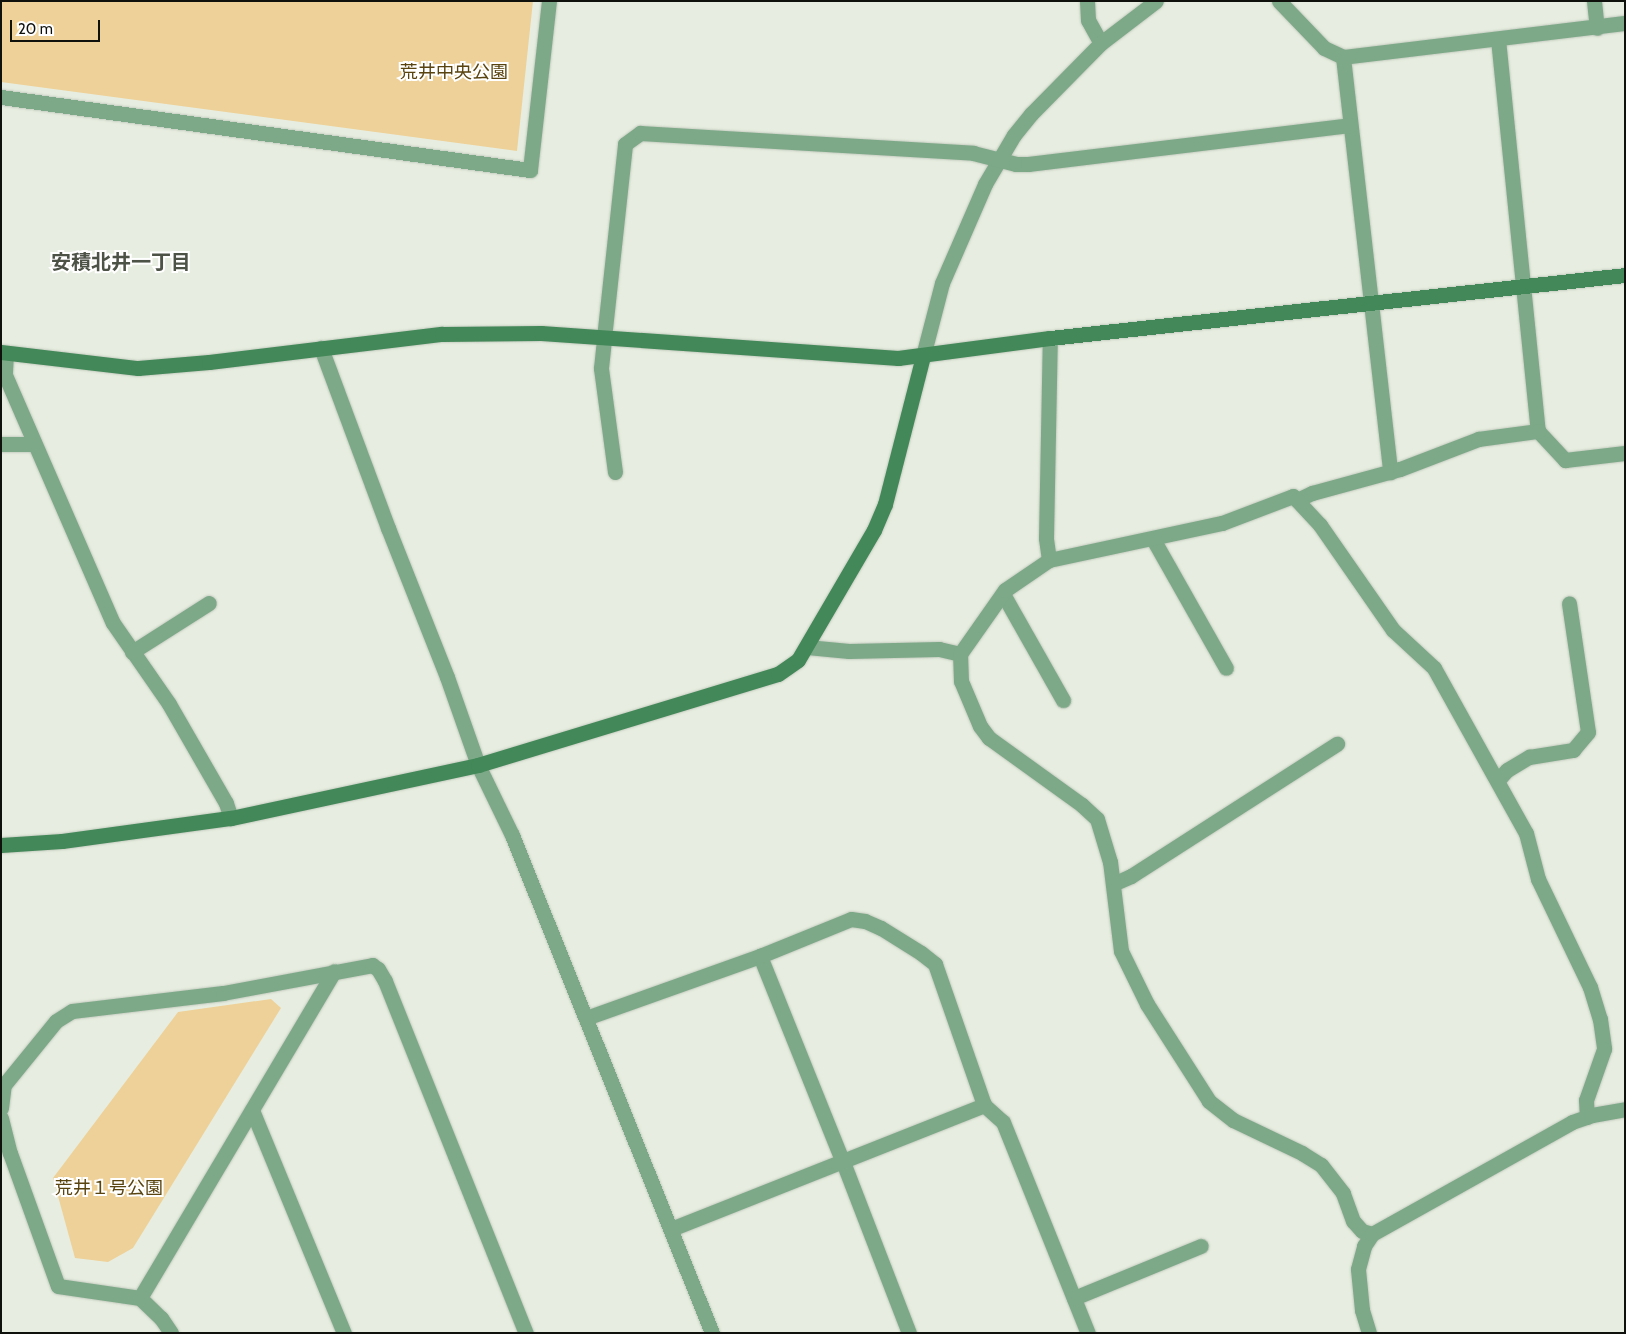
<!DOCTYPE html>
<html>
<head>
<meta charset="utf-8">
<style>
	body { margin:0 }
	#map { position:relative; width:1626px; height:1334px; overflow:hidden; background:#e7eee1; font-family:Cabin,"Noto Sans JP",sans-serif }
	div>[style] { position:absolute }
	.green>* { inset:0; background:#eed198 }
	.roads { filter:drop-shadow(0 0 1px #c4cbbf) drop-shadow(0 0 1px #c4cbbf) }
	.street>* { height:15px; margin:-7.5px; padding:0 7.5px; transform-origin:7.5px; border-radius:7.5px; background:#7da988 }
	.secondary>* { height:15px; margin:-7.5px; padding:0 7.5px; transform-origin:7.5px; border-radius:7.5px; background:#438858 }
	span { translate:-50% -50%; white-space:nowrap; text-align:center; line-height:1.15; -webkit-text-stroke:4px #fff; paint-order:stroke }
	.park-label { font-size:18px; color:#59430f }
	.quarter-label { font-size:20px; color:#4d5247; font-weight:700 }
	.frame { position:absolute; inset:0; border:2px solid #0f110d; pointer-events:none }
	.scale { position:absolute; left:10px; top:20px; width:90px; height:22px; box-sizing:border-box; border:2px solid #0f110d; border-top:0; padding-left:6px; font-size:15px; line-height:18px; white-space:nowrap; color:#0f110d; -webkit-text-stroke:4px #fff; paint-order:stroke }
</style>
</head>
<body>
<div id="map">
	<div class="green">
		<i style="clip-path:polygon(1px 1px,533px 1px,517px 151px,1px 82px)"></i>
		<i style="clip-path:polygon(271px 999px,281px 1008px,133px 1248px,108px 1262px,75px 1258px,53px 1178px,178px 1012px)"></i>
	</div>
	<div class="roads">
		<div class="street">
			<i style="left:1087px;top:1px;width:19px;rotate:87deg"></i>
			<i style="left:1088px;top:20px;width:26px;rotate:61deg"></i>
			<i style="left:1279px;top:1px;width:65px;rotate:46.2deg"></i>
			<i style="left:1324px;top:48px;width:21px;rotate:25deg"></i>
			<i style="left:1343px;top:57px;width:418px;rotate:83.5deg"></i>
			<i style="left:1594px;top:1px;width:27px;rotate:84deg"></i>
			<i style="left:1498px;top:39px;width:394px;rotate:84.2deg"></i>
			<i style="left:1538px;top:431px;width:40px;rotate:47deg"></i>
			<i style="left:1565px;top:460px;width:60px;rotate:-6.7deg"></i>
			<i style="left:1343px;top:57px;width:284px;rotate:-6.9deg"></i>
			<i style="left:1px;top:97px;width:534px;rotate:7.86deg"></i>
			<i style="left:530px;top:170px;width:170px;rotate:-83.6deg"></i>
			<i style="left:321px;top:348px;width:192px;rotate:69.6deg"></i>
			<i style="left:388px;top:528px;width:160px;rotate:68.4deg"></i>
			<i style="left:447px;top:677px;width:93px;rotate:70.6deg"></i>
			<i style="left:478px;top:765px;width:78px;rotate:64.1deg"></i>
			<i style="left:512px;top:835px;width:537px;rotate:68.12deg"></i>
			<i style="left:6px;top:353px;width:22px;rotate:93deg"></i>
			<i style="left:5px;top:375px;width:270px;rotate:66.5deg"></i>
			<i style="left:113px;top:623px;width:98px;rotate:55.3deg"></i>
			<i style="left:169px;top:704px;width:114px;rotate:60.1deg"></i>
			<i style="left:226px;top:803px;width:16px;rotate:72deg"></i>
			<i style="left:923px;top:356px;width:75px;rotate:-75.4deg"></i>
			<i style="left:942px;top:283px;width:108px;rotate:-66.5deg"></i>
			<i style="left:985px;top:184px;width:57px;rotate:-59.4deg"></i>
			<i style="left:1014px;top:135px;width:27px;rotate:-51deg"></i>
			<i style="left:1031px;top:114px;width:100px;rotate:-45.4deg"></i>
			<i style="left:1101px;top:43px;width:69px;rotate:-37.4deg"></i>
			<i style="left:1px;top:444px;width:32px"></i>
			<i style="left:615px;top:472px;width:105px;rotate:-97.7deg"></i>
			<i style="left:601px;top:368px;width:30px;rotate:-84deg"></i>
			<i style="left:604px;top:338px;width:195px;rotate:-83.8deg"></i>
			<i style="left:625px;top:144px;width:19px;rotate:-36deg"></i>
			<i style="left:640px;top:133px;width:334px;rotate:3.4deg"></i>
			<i style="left:973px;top:153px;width:44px;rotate:14.3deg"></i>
			<i style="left:1016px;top:164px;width:12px"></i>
			<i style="left:1028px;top:164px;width:324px;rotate:-6.9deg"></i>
			<i style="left:1297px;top:500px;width:17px;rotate:-25deg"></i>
			<i style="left:1312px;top:493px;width:91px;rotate:-15.3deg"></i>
			<i style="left:1400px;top:469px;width:84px;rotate:-21deg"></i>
			<i style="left:1478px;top:439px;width:61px;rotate:-7.6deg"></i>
			<i style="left:1153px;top:539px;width:148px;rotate:60.5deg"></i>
			<i style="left:1049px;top:560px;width:22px;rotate:-98deg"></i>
			<i style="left:1046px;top:538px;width:200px;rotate:-88.9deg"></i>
			<i style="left:1003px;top:594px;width:122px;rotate:60.5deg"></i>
			<i style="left:807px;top:647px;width:42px;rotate:5.4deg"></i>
			<i style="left:849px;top:651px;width:90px;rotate:-1.3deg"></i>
			<i style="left:939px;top:649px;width:22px;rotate:13deg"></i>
			<i style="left:132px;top:652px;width:91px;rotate:-32.5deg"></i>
			<i style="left:1498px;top:780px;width:13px;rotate:-48deg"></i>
			<i style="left:1507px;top:770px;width:26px;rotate:-31deg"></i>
			<i style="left:1529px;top:757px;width:45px;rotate:-9deg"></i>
			<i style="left:1573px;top:750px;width:23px;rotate:-50deg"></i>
			<i style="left:1588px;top:732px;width:130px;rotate:-98.4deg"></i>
			<i style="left:1113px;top:884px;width:20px;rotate:-24deg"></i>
			<i style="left:1131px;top:876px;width:245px;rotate:-32.7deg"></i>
			<i style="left:760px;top:956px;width:222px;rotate:68.1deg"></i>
			<i style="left:843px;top:1162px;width:183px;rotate:68.9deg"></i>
			<i style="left:586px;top:1018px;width:185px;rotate:-19.6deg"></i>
			<i style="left:760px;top:956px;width:98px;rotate:-22.1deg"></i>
			<i style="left:851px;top:919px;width:14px;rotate:8deg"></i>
			<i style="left:865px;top:921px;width:17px;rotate:24deg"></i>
			<i style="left:881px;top:928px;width:47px;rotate:32deg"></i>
			<i style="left:921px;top:953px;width:18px;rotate:38deg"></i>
			<i style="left:935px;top:964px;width:149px;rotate:70.8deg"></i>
			<i style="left:984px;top:1105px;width:25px;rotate:42deg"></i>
			<i style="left:1003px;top:1122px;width:227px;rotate:68.1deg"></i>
			<i style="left:1px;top:1108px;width:23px;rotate:-83deg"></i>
			<i style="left:4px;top:1085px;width:82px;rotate:-50.9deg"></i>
			<i style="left:56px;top:1021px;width:19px;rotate:-32deg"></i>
			<i style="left:72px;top:1011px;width:152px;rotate:-6.8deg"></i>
			<i style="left:223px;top:993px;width:152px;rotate:-10.6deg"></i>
			<i style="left:372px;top:965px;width:7px;rotate:34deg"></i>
			<i style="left:378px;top:969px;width:14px;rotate:60deg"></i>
			<i style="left:385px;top:981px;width:379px;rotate:68.2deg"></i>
			<i style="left:252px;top:1110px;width:241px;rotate:67.6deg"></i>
			<i style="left:1px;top:1118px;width:36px;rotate:76deg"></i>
			<i style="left:10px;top:1153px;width:141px;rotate:70.2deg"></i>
			<i style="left:58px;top:1286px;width:83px;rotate:8.3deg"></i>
			<i style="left:140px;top:1298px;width:29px;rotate:44deg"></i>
			<i style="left:161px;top:1318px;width:18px;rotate:56deg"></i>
			<i style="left:671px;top:1229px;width:337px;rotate:-21.6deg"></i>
			<i style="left:1372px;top:1234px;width:10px;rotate:-163deg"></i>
			<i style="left:1362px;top:1231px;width:13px;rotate:-132deg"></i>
			<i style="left:1353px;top:1221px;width:30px;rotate:-110deg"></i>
			<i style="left:1343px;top:1193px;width:36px;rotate:-128deg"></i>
			<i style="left:1321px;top:1165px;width:22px;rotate:-148deg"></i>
			<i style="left:1302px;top:1153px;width:76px;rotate:-154.4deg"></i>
			<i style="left:1233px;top:1120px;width:31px;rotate:-142deg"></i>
			<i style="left:1209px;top:1101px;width:115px;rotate:-122.6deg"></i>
			<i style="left:1147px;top:1004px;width:59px;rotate:-116.1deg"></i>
			<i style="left:1121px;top:951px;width:90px;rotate:-97deg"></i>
			<i style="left:1110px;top:862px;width:45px;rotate:-106.8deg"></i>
			<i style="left:1097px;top:819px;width:21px;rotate:-137deg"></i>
			<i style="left:1082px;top:805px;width:115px;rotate:-144.2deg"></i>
			<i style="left:989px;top:738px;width:15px;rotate:-127deg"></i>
			<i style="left:980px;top:726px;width:49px;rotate:-112.9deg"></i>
			<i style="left:961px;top:681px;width:27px;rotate:-92deg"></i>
			<i style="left:960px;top:654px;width:78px;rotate:-54.9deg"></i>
			<i style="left:1005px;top:590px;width:53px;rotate:-34.3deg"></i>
			<i style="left:1049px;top:560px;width:177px;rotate:-12.1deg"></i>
			<i style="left:1222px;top:523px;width:76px;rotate:-20.8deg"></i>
			<i style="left:1293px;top:496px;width:40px;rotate:47deg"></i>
			<i style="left:1320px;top:525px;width:128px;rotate:55.2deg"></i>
			<i style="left:1393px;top:630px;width:56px;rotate:42.8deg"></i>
			<i style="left:1434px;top:668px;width:189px;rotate:60.9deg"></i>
			<i style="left:1526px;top:833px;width:48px;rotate:75.4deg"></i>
			<i style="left:1538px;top:879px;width:120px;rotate:64.3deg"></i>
			<i style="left:1590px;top:987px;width:34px;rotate:73deg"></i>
			<i style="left:1600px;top:1019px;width:30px;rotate:82deg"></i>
			<i style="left:1604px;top:1049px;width:54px;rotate:109.4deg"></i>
			<i style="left:1586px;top:1100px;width:17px;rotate:87deg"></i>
			<i style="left:140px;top:1298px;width:380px;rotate:-59.3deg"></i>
			<i style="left:1074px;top:1298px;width:137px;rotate:-22.3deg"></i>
			<i style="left:1369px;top:1333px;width:24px;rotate:-107deg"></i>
			<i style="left:1362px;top:1310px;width:41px;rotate:-95.6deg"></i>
			<i style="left:1358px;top:1269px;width:24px;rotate:-75deg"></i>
			<i style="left:1364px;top:1246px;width:14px;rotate:-56deg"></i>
			<i style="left:1372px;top:1234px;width:229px;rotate:-29.2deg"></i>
			<i style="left:1572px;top:1122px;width:21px;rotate:-19deg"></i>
			<i style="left:1592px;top:1115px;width:34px;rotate:-10deg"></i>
		</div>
		<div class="secondary">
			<i style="left:1px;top:352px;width:138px;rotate:6.7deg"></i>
			<i style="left:138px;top:368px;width:71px;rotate:-4.8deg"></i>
			<i style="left:209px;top:362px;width:235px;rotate:-6.9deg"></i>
			<i style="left:442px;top:334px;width:99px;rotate:-0.6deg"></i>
			<i style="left:541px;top:333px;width:358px;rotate:4deg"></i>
			<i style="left:898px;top:358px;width:153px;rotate:-7.5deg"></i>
			<i style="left:1050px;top:338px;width:578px;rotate:-6.25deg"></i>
			<i style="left:1px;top:845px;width:61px;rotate:-3.8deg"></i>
			<i style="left:62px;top:841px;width:171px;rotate:-7.8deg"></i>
			<i style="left:231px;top:818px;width:253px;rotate:-12.1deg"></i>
			<i style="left:478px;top:765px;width:313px;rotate:-16.9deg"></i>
			<i style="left:778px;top:674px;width:24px;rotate:-35deg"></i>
			<i style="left:798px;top:660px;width:151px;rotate:-59.7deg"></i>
			<i style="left:874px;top:530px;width:28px;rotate:-67deg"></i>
			<i style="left:885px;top:504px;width:153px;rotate:-75.6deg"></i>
		</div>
	</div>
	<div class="park-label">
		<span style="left:454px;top:72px">荒井中央公園</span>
		<span style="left:109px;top:1188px">荒井１号公園</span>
	</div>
	<div class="quarter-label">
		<span style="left:121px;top:262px">安積北井一丁目</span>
	</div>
	<div class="frame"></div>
	<div class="scale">20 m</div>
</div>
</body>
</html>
